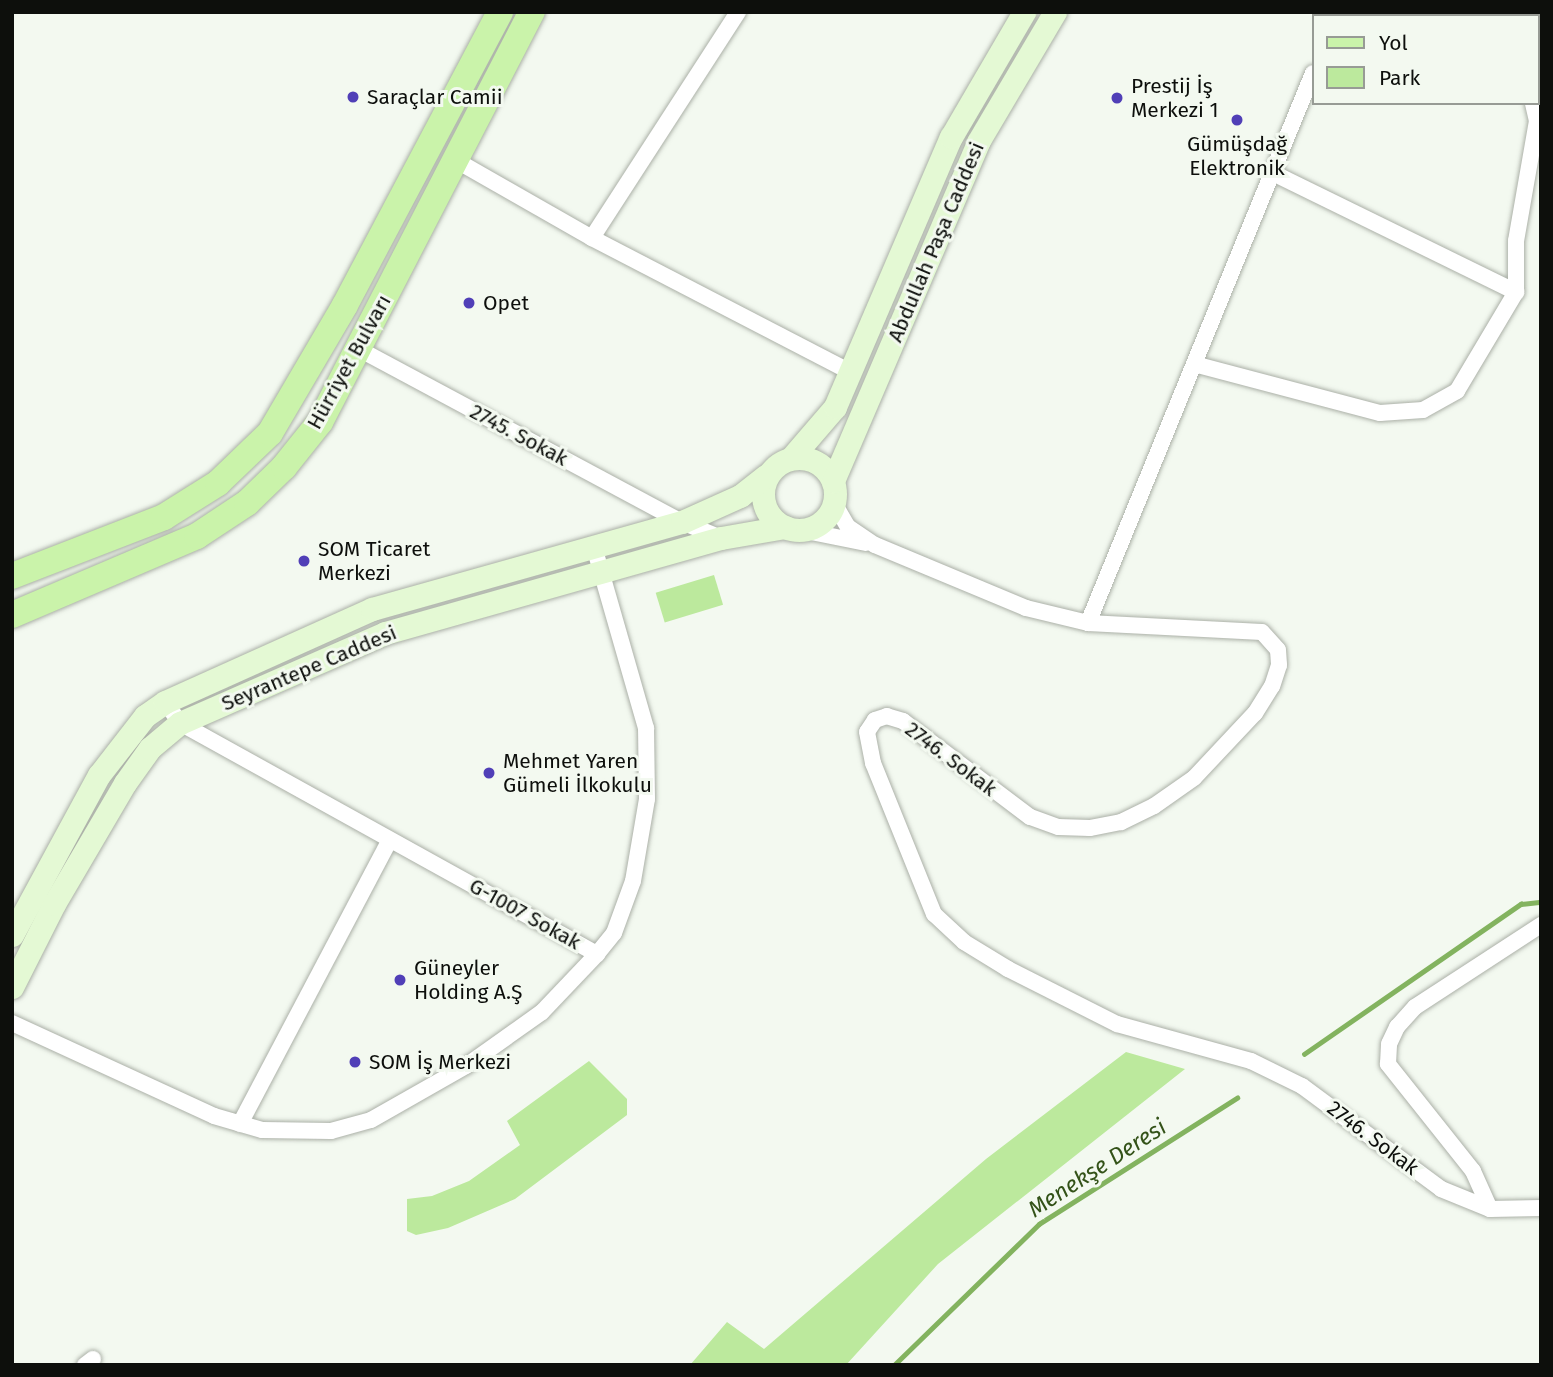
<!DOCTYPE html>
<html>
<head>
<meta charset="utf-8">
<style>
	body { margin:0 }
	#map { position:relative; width:1553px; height:1377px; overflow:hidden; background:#f3f9f0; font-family:"Fira Sans",sans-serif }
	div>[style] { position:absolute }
	.green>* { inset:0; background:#bce99d; transform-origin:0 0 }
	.stream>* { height:4.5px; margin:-2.25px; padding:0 2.25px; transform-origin:2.25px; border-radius:2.25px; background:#83b35f }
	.roads { filter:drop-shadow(0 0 2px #abb0a7) drop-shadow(0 0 2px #abb0a7) }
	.minor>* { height:16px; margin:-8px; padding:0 8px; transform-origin:8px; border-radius:8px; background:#fff }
	.secondary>* { height:23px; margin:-11.5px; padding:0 11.5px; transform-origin:11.5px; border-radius:11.5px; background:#e4f9d4 }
	.secondary>.ring { margin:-11.5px; padding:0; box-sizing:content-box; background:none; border:23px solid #e4f9d4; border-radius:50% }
	.primary>* { height:26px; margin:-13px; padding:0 13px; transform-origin:13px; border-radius:13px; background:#caf3aa }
	.dots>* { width:19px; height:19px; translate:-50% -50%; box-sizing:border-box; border:4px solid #f3f9f0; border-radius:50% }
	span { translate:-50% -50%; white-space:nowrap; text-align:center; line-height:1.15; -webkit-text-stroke:6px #f3f9f0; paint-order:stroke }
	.poi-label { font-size:21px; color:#0d0f0c }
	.left { translate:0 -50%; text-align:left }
	.street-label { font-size:21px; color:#0d0f0c }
	.water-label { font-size:23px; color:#335218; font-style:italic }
	.frame { position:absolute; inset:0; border:14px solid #0d0f0c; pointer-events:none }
	.legend { position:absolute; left:1312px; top:14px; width:228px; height:91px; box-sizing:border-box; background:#f3f9f0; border:2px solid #979b95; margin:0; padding:9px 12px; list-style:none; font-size:21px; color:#0d0f0c }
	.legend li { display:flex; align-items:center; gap:14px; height:35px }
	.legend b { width:35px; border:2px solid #979b95 }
</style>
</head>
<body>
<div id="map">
	<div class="green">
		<i style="left:714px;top:575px;width:31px;height:61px;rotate:73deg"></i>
		<i style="clip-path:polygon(1126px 1052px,1185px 1069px,938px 1264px,846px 1365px,690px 1365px,727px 1322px,764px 1349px,986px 1159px)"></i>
		<i style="clip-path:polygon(589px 1061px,627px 1099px,627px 1115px,515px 1199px,448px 1228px,416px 1235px,407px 1231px,407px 1199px,432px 1196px,469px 1181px,520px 1145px,507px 1121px)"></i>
	</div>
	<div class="stream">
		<i style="left:1304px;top:1054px;width:264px;rotate:-34.7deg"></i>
		<i style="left:1521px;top:904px;width:20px;rotate:-6deg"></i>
		<i style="left:894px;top:1365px;width:202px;rotate:-44.2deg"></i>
		<i style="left:1039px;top:1224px;width:235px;rotate:-32.5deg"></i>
	</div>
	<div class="roads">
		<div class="minor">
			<i style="left:738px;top:12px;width:269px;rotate:122.9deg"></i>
			<i style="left:592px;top:238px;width:291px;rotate:27.4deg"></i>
			<i style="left:1337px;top:16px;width:4px;rotate:-76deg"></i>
			<i style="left:1537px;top:54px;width:6px;rotate:-45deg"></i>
			<i style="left:457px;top:161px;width:155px;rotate:29.7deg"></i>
			<i style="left:1273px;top:173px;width:271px;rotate:26.1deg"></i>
			<i style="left:357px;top:348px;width:369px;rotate:28.2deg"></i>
			<i style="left:682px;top:522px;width:42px;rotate:22.3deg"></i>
			<i style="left:1194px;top:364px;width:192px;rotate:14.8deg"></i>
			<i style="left:1380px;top:413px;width:43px;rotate:-4deg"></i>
			<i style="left:1423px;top:410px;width:39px;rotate:-29deg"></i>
			<i style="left:1457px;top:391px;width:115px;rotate:-59.2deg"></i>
			<i style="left:1516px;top:292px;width:51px;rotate:-90deg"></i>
			<i style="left:1516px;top:241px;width:122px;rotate:-80.1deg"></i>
			<i style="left:1537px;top:121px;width:18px;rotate:-103deg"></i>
			<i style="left:834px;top:503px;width:28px;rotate:60deg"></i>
			<i style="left:848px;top:527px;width:32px;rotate:34deg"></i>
			<i style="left:875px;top:545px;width:164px;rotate:22.6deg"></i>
			<i style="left:1026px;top:608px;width:64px;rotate:13.6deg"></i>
			<i style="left:1088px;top:623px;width:174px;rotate:3deg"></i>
			<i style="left:1262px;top:632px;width:24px;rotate:48deg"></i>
			<i style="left:1278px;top:650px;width:15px;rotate:86deg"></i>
			<i style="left:1279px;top:665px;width:22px;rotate:108deg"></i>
			<i style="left:1272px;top:686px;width:32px;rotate:122deg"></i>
			<i style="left:1255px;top:713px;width:89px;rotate:133.2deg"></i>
			<i style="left:1194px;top:778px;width:49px;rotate:145deg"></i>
			<i style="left:1154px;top:806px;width:37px;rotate:154deg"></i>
			<i style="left:1121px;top:822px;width:32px;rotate:169deg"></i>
			<i style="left:1090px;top:828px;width:32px;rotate:-178deg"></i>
			<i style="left:1058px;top:827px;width:30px;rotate:-160deg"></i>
			<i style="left:1030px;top:817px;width:159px;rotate:-142.9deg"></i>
			<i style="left:903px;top:721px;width:17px;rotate:-163deg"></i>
			<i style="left:887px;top:716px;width:13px;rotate:162deg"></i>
			<i style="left:875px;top:720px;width:14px;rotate:124deg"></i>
			<i style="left:867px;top:732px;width:32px;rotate:79deg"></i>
			<i style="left:873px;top:763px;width:163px;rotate:68deg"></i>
			<i style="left:934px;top:914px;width:41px;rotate:43deg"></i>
			<i style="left:964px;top:942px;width:52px;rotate:31.5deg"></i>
			<i style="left:1008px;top:969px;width:122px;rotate:26.8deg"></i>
			<i style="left:1117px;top:1024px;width:139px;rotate:15.4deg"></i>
			<i style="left:1251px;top:1061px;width:57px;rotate:26.1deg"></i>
			<i style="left:1302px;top:1086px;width:173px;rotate:36.5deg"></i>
			<i style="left:1441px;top:1189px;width:53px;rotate:22.2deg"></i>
			<i style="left:1490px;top:1209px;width:51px;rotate:-1.1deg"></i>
			<i style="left:801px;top:530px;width:66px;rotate:11.3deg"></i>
			<i style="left:1088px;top:623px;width:594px;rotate:-67.75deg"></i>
			<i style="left:165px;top:702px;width:26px;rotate:54deg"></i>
			<i style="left:180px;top:723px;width:477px;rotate:29deg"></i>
			<i style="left:597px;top:954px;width:27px;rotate:-51deg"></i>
			<i style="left:614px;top:933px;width:55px;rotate:-69.9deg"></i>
			<i style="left:633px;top:881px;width:83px;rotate:-80.3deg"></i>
			<i style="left:647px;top:799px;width:71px;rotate:-90.8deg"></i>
			<i style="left:646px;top:728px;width:185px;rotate:-106deg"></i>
			<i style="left:12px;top:1023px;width:222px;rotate:24.7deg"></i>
			<i style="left:214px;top:1116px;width:50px;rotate:16.3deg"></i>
			<i style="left:262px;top:1130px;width:69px;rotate:0.8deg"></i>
			<i style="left:331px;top:1131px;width:41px;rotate:-15.4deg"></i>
			<i style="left:371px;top:1120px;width:109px;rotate:-29.6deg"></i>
			<i style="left:466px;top:1066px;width:93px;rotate:-35.4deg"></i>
			<i style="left:542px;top:1012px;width:80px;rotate:-46.5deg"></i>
			<i style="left:240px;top:1124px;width:321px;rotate:-62.2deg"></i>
			<i style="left:1490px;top:1209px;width:42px;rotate:-114.1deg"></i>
			<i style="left:1473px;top:1171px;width:137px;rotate:-128.5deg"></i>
			<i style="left:1388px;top:1064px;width:20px;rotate:-87deg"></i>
			<i style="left:1389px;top:1044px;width:19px;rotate:-65deg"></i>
			<i style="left:1397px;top:1027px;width:27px;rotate:-48deg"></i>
			<i style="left:1415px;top:1007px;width:150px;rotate:-33.1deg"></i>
			<i style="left:85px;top:1365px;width:10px;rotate:-37deg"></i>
		</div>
		<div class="secondary">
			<i style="left:792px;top:457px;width:66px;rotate:-49.3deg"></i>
			<i style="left:835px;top:407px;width:294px;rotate:-66.8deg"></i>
			<i style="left:951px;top:137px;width:145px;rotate:-59.7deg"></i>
			<i class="ring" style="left:763px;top:458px;width:49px;height:49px"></i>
			<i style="left:833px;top:481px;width:369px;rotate:-66.8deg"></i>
			<i style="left:978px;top:142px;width:151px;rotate:-59.4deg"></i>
			<i style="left:12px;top:935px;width:182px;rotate:-61.5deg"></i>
			<i style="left:99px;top:775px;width:75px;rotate:-52.1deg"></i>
			<i style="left:145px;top:716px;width:24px;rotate:-35deg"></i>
			<i style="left:165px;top:702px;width:227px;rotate:-24.2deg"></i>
			<i style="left:372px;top:609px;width:322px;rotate:-15.7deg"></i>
			<i style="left:682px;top:522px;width:64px;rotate:-24.1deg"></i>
			<i style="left:740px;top:496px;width:33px;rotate:-38deg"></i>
			<i style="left:12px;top:987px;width:93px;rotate:-63.2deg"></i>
			<i style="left:54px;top:904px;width:140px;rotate:-59.6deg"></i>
			<i style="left:125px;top:783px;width:43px;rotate:-54.5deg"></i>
			<i style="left:150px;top:748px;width:39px;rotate:-40deg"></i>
			<i style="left:180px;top:723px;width:224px;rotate:-23.7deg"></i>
			<i style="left:385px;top:633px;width:349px;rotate:-15.8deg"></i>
			<i style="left:721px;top:538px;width:65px;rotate:-9.8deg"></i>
		</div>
		<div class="primary">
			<i style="left:12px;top:576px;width:163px;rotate:-21.2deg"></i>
			<i style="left:164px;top:517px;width:64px;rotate:-32.2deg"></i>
			<i style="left:218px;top:483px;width:72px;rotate:-43.9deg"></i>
			<i style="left:270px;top:433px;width:148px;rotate:-59.6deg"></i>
			<i style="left:345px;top:305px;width:331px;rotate:-62.1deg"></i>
			<i style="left:12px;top:615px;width:201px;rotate:-23.1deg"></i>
			<i style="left:197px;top:536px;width:60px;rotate:-33.4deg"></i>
			<i style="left:247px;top:503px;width:52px;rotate:-44.2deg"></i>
			<i style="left:284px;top:467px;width:58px;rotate:-51.3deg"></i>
			<i style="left:320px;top:422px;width:462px;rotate:-62.7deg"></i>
		</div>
	</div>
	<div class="dots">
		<i style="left:353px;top:97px;background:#503fb7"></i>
		<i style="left:1117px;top:98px;background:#503fb7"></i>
		<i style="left:1237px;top:120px;background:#503fb7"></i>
		<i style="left:469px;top:303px;background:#503fb7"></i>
		<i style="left:304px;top:561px;background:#503fb7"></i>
		<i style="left:489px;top:773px;background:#503fb7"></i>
		<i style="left:400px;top:980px;background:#503fb7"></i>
		<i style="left:355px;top:1062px;background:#503fb7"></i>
	</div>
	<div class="poi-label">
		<span class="left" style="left:1131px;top:98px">Prestij İş<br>Merkezi 1</span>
		<span class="left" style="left:367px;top:97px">Saraçlar Camii</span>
		<span style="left:1237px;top:156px">Gümüşdağ<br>Elektronik</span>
		<span class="left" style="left:483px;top:303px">Opet</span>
		<span class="left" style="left:318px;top:561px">SOM Ticaret<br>Merkezi</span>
		<span class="left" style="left:503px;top:773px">Mehmet Yaren<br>Gümeli İlkokulu</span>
		<span class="left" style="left:414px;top:980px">Güneyler<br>Holding A.Ş</span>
		<span class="left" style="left:369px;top:1062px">SOM İş Merkezi</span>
	</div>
	<div class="street-label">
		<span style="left:936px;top:242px;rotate:-67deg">Abdullah Paşa Caddesi</span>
		<span style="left:349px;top:362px;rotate:-61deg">Hürriyet Bulvarı</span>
		<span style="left:519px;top:435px;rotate:28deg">2745. Sokak</span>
		<span style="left:309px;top:668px;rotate:-23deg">Seyrantepe Caddesi</span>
		<span style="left:951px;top:759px;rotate:37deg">2746. Sokak</span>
		<span style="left:525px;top:914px;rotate:29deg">G-1007 Sokak</span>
		<span style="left:1373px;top:1138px;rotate:37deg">2746. Sokak</span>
	</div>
	<div class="water-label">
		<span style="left:1097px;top:1168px;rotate:-33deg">Menekşe Deresi</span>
	</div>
	<div class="frame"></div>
	<ul class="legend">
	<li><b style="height:9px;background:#caf3aa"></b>Yol</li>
	<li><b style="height:19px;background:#bce99d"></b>Park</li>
	</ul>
</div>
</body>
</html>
